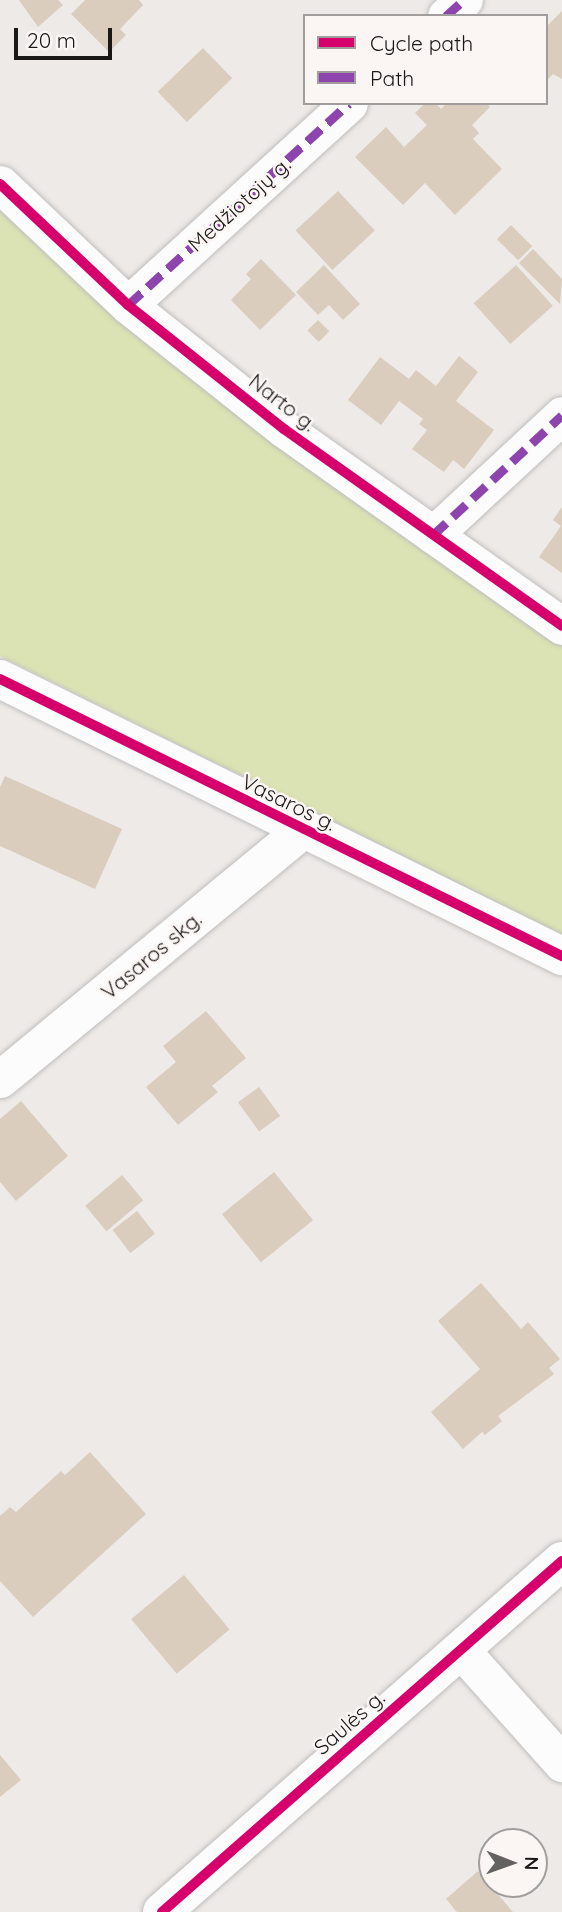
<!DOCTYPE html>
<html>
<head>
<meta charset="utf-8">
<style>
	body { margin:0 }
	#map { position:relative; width:562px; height:1912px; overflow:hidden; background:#edeae8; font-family:Quicksand,sans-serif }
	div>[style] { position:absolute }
	.green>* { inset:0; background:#dbe3b4 }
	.building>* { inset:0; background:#dbcdbd; transform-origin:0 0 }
	.roads { filter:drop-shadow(0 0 2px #c0bebd) drop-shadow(0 0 2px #c0bebd) }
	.street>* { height:37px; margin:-18.5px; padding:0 18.5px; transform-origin:18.5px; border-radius:18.5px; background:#fcfcfc }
	.secondary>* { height:38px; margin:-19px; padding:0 19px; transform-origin:19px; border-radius:19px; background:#fcfcfc }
	.quiet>* { height:9px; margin-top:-4.5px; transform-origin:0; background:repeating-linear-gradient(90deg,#8e44ad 0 18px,transparent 0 27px) }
	.cycleway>* { height:10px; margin:-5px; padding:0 5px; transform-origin:5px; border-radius:5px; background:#d6006c }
	span { translate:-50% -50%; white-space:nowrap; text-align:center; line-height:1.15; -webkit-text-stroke:5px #fbf6f4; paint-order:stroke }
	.street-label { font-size:21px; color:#1a1817 }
	.legend { position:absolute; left:303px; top:14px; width:245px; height:91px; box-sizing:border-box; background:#fbf6f4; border:2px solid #a19d9c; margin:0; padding:9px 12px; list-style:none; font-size:21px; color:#1a1817 }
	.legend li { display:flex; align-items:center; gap:14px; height:35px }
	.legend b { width:35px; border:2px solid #a19d9c }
	.north { position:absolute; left:478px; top:1828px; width:70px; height:70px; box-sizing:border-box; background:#fbf6f4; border:2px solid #a19d9c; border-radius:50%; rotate:91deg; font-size:19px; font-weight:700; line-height:28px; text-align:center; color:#1a1817 }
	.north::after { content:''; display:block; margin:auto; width:24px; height:32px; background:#646260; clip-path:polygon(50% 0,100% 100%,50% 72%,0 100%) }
	.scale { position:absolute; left:14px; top:28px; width:98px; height:32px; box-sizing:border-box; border:4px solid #1a1817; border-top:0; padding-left:9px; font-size:21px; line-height:24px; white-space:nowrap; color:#1a1817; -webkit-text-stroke:5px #fbf6f4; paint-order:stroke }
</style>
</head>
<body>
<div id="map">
	<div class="green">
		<i style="clip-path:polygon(0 198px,562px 639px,562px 935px,0 656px)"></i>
	</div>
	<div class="building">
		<i style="clip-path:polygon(19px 0,58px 0,63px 5px,38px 27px)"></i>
		<i style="clip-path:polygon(85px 0,139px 0,143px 5px,120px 29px,126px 35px,109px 52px,71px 14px)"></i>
		<i style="clip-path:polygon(562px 11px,562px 79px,553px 74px,546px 81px,546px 27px)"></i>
		<i style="left:203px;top:48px;width:42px;height:63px;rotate:46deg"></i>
		<i style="clip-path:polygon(425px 103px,436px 103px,441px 109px,447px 103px,486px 103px,490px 107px,472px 125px,479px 133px,473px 139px,502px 169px,455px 215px,425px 183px,403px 205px,355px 157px,386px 127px,404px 147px,427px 125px,415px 113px)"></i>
		<i style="left:338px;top:191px;width:54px;height:58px;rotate:47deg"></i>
		<i style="left:511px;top:225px;width:30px;height:20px;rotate:45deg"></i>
		<i style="clip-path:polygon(533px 249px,562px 279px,560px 304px,519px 263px)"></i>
		<i style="clip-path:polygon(261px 259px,296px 295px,260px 330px,231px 300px,251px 279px,246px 274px)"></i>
		<i style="clip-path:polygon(324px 265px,360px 304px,343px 320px,329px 305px,318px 315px,296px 292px)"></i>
		<i style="left:516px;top:265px;width:55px;height:57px;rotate:48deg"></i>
		<i style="left:318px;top:320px;width:16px;height:15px;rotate:45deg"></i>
		<i style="clip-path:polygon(459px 356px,478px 372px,456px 401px,494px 430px,464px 469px,453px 460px,444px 472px,412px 449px,427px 430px,419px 424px,423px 419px,399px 401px,381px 425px,348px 400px,380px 357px,409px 379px,416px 370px,436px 386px)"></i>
		<i style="clip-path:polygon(562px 507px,562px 573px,539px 557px,561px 526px,553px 520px)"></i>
		<i style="clip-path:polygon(5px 776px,122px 829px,95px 889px,0 846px,0 787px)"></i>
		<i style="clip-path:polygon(206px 1011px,246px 1058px,212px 1086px,218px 1092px,178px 1125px,146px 1087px,176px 1062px,163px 1046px)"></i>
		<i style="left:259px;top:1087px;width:36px;height:26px;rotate:54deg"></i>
		<i style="clip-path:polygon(21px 1101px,68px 1156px,16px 1201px,0 1182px,0 1119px)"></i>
		<i style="left:274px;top:1172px;width:62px;height:67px;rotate:51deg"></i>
		<i style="left:122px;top:1175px;width:33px;height:48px;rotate:50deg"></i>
		<i style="left:137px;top:1211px;width:29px;height:31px;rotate:52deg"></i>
		<i style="clip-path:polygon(481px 1283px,521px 1329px,528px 1322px,560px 1359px,549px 1368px,554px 1374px,498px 1416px,502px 1421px,485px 1435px,482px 1432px,463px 1449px,431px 1412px,480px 1369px,438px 1321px)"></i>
		<i style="clip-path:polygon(90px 1452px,146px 1514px,33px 1617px,0 1581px,0 1516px,10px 1507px,16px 1512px,61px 1471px,65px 1475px)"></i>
		<i style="left:184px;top:1575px;width:71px;height:69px;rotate:50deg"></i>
		<i style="clip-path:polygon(0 1755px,21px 1780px,0 1797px)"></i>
		<i style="clip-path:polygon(478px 1871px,513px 1912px,457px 1912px,446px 1899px)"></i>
	</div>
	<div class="roads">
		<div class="street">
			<i style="left:446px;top:16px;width:24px;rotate:-42deg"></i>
			<i style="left:0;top:184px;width:176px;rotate:43.4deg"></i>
			<i style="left:128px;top:305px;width:199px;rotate:38.5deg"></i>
			<i style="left:284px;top:429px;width:341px;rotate:35.3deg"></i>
			<i style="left:128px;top:305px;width:299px;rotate:-42.4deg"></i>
			<i style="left:433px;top:535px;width:176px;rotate:-42.9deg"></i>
			<i style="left:0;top:1079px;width:391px;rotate:-39.5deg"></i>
			<i style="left:461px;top:1650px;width:152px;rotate:48.2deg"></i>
		</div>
		<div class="secondary">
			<i style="left:0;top:679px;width:627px;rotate:26.24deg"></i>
			<i style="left:162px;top:1912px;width:532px;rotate:-41.27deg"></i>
		</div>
	</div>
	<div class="quiet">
		<i style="left:446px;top:16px;width:24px;rotate:-42deg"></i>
		<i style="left:128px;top:305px;width:299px;rotate:-42.4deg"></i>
		<i style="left:433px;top:535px;width:176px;rotate:-42.9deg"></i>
	</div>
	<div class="cycleway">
		<i style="left:0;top:184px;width:176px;rotate:43.4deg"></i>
		<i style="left:128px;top:305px;width:199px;rotate:38.5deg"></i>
		<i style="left:284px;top:429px;width:341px;rotate:35.3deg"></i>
		<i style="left:0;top:679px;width:627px;rotate:26.24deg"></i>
		<i style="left:162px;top:1912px;width:532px;rotate:-41.27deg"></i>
	</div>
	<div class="street-label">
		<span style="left:239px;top:204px;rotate:-42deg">Medžiotojų g.</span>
		<span style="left:283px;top:402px;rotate:38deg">Narto g.</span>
		<span style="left:289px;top:802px;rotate:26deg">Vasaros g.</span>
		<span style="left:151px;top:955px;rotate:-40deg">Vasaros skg.</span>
		<span style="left:349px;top:1722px;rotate:-41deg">Saulės g.</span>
	</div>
	<ul class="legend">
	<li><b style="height:9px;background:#d6006c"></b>Cycle path</li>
	<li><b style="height:9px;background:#8e44ad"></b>Path</li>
	</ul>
	<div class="north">N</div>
	<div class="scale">20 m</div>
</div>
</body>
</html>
